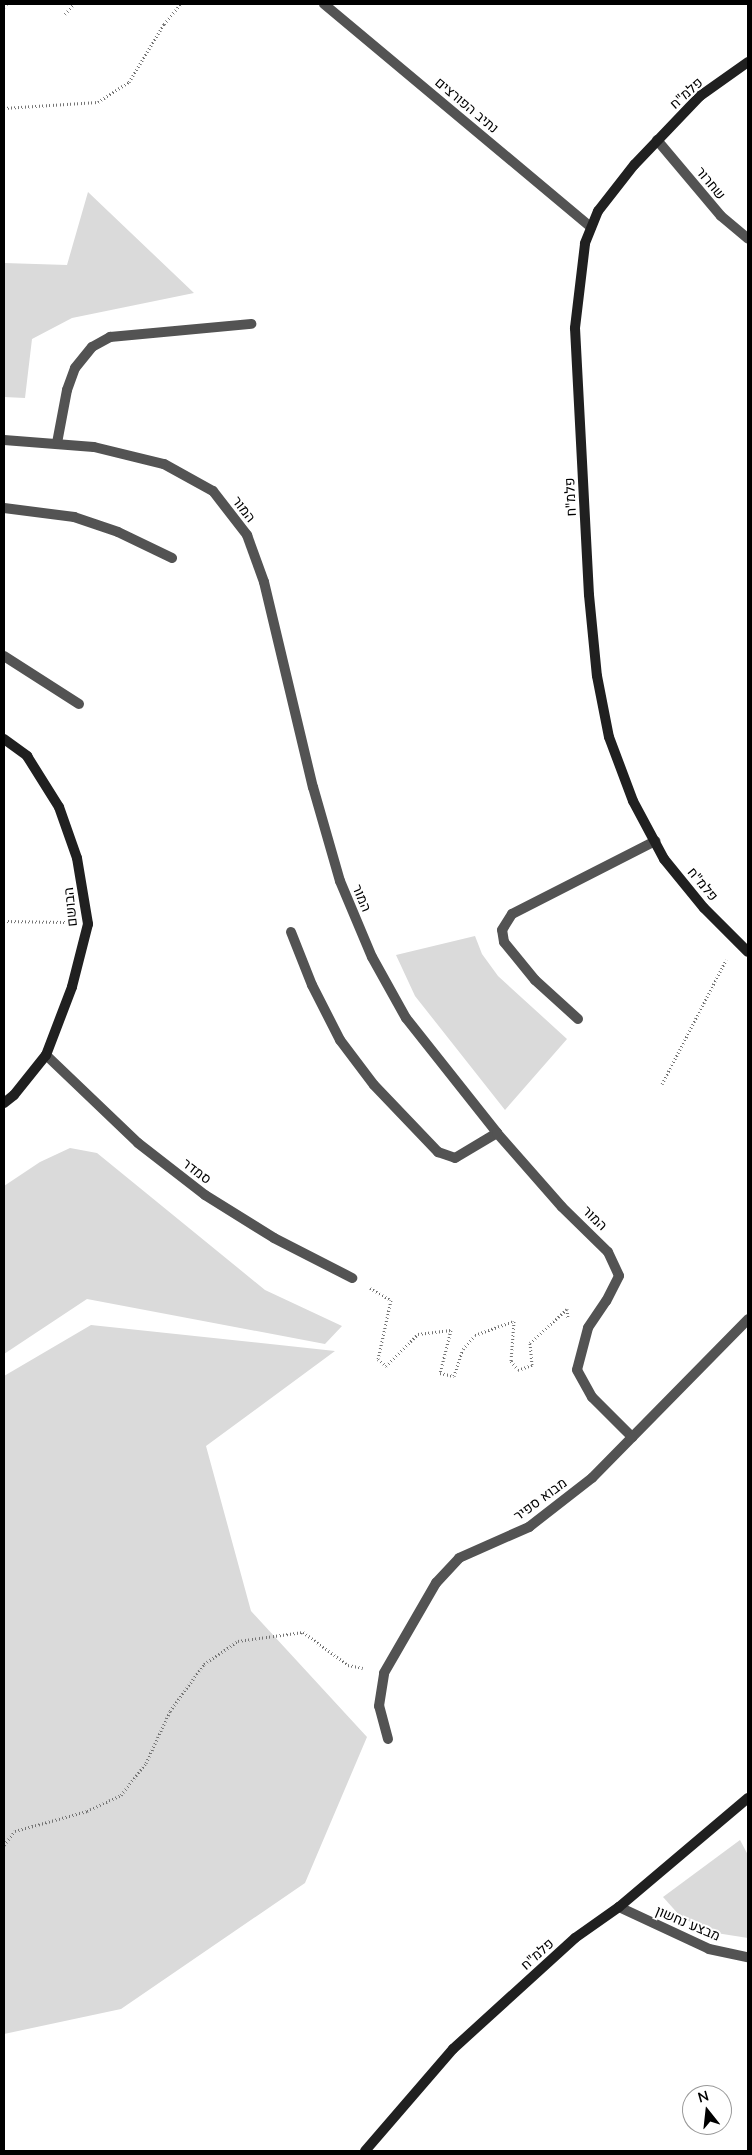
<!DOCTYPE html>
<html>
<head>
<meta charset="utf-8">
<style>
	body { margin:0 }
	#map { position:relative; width:752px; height:2155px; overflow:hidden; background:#fff; font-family:Mulish,Heebo,sans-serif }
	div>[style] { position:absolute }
	.green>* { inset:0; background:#dadada }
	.path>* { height:3px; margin-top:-1.5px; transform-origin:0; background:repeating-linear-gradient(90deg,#757575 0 1px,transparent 0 3.5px) }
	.lane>* { height:10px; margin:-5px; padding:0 5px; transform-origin:5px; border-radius:5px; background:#535353 }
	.street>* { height:10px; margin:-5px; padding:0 5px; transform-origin:5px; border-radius:5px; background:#535353 }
	.secondary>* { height:10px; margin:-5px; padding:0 5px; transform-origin:5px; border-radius:5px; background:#202020 }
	span { translate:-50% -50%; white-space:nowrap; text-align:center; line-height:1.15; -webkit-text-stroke:4px #fff; paint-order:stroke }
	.street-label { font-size:14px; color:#000 }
	.frame { position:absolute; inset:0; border:5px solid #000; pointer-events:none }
	.north { position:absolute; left:682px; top:2085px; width:50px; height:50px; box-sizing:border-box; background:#fff; border:1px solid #999; border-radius:50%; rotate:344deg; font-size:14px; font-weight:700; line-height:20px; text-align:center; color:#000 }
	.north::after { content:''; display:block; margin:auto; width:18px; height:22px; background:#000; clip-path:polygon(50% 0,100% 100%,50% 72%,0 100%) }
</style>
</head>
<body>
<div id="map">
	<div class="green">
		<i style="clip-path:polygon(88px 192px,194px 293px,72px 318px,32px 339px,25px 398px,4px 397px,4px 263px,67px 265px)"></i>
		<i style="clip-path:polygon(475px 936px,482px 954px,498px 976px,567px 1039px,505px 1110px,415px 996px,396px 955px)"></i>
		<i style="clip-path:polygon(70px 1148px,97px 1153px,265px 1290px,342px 1326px,325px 1344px,87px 1299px,4px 1354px,4px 1186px,40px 1162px)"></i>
		<i style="clip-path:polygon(91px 1325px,335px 1351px,206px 1446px,251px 1611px,367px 1737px,305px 1883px,121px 2009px,4px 2034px,4px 1376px)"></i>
		<i style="clip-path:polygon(740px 1840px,748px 1855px,748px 1938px,710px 1932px,681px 1917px,663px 1897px)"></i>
	</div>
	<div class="path">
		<i style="left:4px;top:7px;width:4px;rotate:-45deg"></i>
		<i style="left:65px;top:14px;width:13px;rotate:-48deg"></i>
		<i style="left:4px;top:108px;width:94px;rotate:-3.7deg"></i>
		<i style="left:98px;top:102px;width:37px;rotate:-33deg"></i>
		<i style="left:129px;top:82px;width:68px;rotate:-58.9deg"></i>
		<i style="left:164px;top:24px;width:26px;rotate:-50deg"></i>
		<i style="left:4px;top:921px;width:61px;rotate:0.9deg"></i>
		<i style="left:662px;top:1084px;width:140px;rotate:-62.7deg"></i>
		<i style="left:370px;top:1288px;width:24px;rotate:30deg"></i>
		<i style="left:391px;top:1300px;width:60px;rotate:102.4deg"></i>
		<i style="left:378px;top:1359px;width:11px;rotate:41deg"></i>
		<i style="left:386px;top:1366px;width:45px;rotate:-45deg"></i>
		<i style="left:418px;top:1334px;width:33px;rotate:-7deg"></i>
		<i style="left:451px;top:1330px;width:44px;rotate:104.3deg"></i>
		<i style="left:440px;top:1373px;width:14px;rotate:12deg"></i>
		<i style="left:454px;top:1376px;width:28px;rotate:-72deg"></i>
		<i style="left:463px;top:1349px;width:18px;rotate:-49deg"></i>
		<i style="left:475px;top:1335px;width:41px;rotate:-19.7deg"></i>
		<i style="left:514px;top:1321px;width:40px;rotate:94.3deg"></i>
		<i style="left:511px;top:1361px;width:11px;rotate:52deg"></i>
		<i style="left:518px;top:1370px;width:15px;rotate:-20deg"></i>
		<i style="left:532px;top:1365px;width:22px;rotate:-95deg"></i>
		<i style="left:530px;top:1343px;width:50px;rotate:-42.6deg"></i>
		<i style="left:567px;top:1309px;width:9px;rotate:84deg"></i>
		<i style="left:4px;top:1845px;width:18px;rotate:-52deg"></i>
		<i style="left:15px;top:1831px;width:75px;rotate:-15.5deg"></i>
		<i style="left:87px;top:1811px;width:38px;rotate:-25deg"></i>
		<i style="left:121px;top:1795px;width:41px;rotate:-52deg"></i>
		<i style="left:146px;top:1763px;width:57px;rotate:-65.2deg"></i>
		<i style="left:170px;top:1711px;width:58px;rotate:-54.1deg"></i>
		<i style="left:204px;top:1664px;width:41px;rotate:-34.1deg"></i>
		<i style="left:238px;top:1641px;width:66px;rotate:-7.9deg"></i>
		<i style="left:303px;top:1632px;width:56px;rotate:36.3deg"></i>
		<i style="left:348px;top:1665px;width:15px;rotate:11deg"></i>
	</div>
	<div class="lane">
		<i style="left:57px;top:443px;width:54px;rotate:-79.3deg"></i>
		<i style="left:67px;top:390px;width:23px;rotate:-70deg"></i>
		<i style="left:75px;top:368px;width:27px;rotate:-51deg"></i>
		<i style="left:92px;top:347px;width:21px;rotate:-29deg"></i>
		<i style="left:110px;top:337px;width:142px;rotate:-5.3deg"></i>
		<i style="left:4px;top:508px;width:71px;rotate:7.3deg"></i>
		<i style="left:74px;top:517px;width:46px;rotate:18.8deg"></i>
		<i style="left:118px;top:532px;width:60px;rotate:25.7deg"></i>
		<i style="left:4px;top:656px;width:89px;rotate:32.6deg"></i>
		<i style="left:291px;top:932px;width:57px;rotate:68.4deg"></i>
		<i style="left:312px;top:985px;width:62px;rotate:63deg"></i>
		<i style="left:340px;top:1040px;width:56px;rotate:52.9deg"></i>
		<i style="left:374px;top:1085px;width:93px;rotate:46.3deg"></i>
		<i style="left:438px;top:1152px;width:18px;rotate:19deg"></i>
		<i style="left:455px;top:1158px;width:49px;rotate:-30.8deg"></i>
		<i style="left:578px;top:1019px;width:58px;rotate:-137.8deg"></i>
		<i style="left:535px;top:980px;width:49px;rotate:-129.2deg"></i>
		<i style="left:504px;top:942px;width:12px;rotate:-99deg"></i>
		<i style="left:502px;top:930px;width:19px;rotate:-58deg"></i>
		<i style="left:512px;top:914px;width:161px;rotate:-27deg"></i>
	</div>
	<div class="street">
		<i style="left:324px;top:4px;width:348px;rotate:39.9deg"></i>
		<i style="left:657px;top:140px;width:99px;rotate:49.9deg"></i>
		<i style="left:721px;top:216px;width:35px;rotate:40deg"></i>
		<i style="left:4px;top:440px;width:90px;rotate:4.4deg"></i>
		<i style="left:94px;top:447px;width:72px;rotate:13.7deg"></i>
		<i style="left:164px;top:464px;width:56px;rotate:28.9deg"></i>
		<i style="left:213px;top:491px;width:56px;rotate:52.3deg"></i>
		<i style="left:247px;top:535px;width:50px;rotate:70.1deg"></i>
		<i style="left:264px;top:582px;width:211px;rotate:76.6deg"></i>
		<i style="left:313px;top:787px;width:98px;rotate:74deg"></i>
		<i style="left:340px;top:881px;width:82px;rotate:67.2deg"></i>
		<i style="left:372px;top:957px;width:70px;rotate:60.9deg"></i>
		<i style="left:406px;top:1018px;width:147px;rotate:51.6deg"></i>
		<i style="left:497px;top:1133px;width:98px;rotate:48.7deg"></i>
		<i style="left:562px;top:1207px;width:64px;rotate:44.4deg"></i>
		<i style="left:608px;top:1252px;width:26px;rotate:65deg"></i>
		<i style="left:619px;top:1276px;width:28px;rotate:117deg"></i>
		<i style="left:606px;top:1301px;width:32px;rotate:124deg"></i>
		<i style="left:588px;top:1328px;width:43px;rotate:104.7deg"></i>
		<i style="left:577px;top:1370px;width:31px;rotate:61deg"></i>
		<i style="left:592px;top:1397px;width:57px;rotate:45deg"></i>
		<i style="left:46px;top:1055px;width:127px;rotate:43.7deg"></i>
		<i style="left:138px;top:1143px;width:85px;rotate:37.8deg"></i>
		<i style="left:205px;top:1195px;width:81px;rotate:31.9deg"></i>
		<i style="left:274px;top:1238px;width:88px;rotate:27.1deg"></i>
		<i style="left:388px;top:1739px;width:34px;rotate:-105deg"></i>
		<i style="left:379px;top:1706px;width:33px;rotate:-81deg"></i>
		<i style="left:384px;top:1673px;width:104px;rotate:-60deg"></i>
		<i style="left:436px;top:1583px;width:34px;rotate:-47deg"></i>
		<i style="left:459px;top:1558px;width:77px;rotate:-23.9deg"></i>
		<i style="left:529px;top:1527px;width:80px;rotate:-37.9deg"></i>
		<i style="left:592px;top:1478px;width:223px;rotate:-45.5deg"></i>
		<i style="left:619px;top:1907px;width:99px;rotate:25deg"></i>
		<i style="left:709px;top:1949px;width:40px;rotate:12deg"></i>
	</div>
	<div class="secondary">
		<i style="left:748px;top:62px;width:59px;rotate:144.7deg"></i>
		<i style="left:700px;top:96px;width:95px;rotate:133.7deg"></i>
		<i style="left:634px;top:165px;width:58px;rotate:128deg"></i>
		<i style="left:598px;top:211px;width:35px;rotate:112deg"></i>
		<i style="left:585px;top:244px;width:85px;rotate:96.8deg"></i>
		<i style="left:575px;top:328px;width:267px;rotate:87deg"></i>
		<i style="left:589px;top:595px;width:81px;rotate:84.4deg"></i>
		<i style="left:597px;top:676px;width:62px;rotate:78.9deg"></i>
		<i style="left:609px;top:737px;width:68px;rotate:69.4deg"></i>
		<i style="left:633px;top:801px;width:66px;rotate:61.9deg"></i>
		<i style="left:664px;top:859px;width:63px;rotate:50.8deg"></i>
		<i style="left:704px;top:908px;width:62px;rotate:45deg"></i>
		<i style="left:4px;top:739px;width:29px;rotate:36deg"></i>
		<i style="left:27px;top:756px;width:60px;rotate:57.9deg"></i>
		<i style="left:59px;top:807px;width:54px;rotate:70.6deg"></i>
		<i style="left:77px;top:858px;width:67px;rotate:80.5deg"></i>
		<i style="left:88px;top:924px;width:65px;rotate:104.3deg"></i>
		<i style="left:72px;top:987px;width:73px;rotate:110.9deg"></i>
		<i style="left:46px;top:1055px;width:51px;rotate:128.7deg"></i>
		<i style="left:14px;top:1095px;width:13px;rotate:141deg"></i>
		<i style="left:365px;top:2151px;width:135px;rotate:-49.2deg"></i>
		<i style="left:453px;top:2049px;width:165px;rotate:-42.3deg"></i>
		<i style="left:575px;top:1938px;width:54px;rotate:-35.2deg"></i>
		<i style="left:619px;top:1907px;width:169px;rotate:-40.2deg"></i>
	</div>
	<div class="street-label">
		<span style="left:686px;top:93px;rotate:-42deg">פלמ"ח</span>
		<span style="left:467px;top:105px;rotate:40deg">נתיב הפורצים</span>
		<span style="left:711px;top:183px;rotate:50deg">שחרור</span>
		<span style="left:570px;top:497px;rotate:-93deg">פלמ"ח</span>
		<span style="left:244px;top:509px;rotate:52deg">המור</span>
		<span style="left:703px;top:884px;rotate:50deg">פלמ"ח</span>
		<span style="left:362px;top:898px;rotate:67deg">המור</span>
		<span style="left:70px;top:907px;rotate:-96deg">הבושם</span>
		<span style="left:197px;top:1171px;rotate:37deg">סמדר</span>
		<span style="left:595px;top:1218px;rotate:44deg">המור</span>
		<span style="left:540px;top:1499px;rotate:-36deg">מבוא ספיר</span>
		<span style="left:688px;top:1923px;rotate:23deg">מבצע נחשון</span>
		<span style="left:537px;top:1954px;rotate:-42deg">פלמ"ח</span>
	</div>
	<div class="frame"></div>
	<div class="north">N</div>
</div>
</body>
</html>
